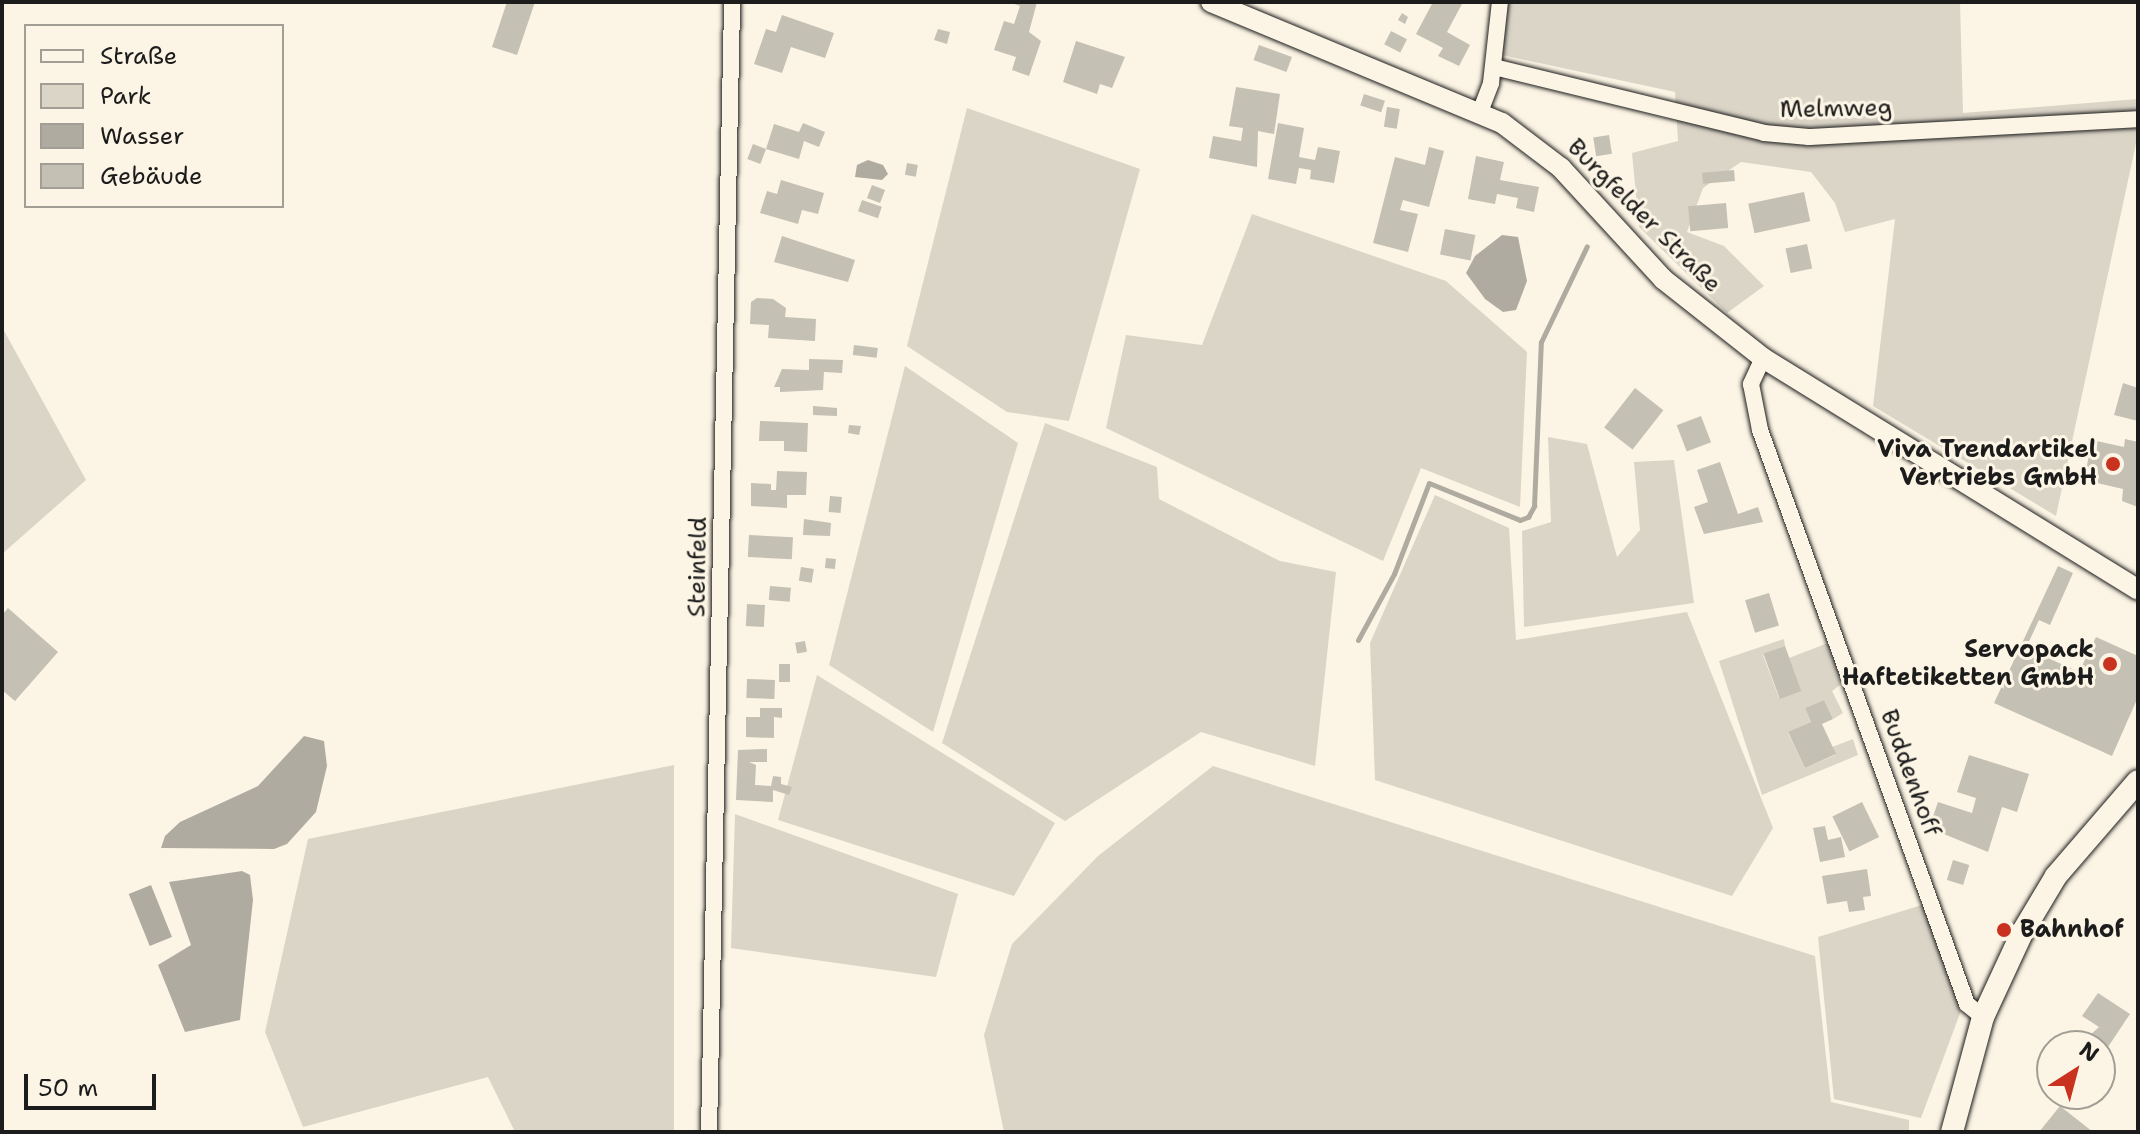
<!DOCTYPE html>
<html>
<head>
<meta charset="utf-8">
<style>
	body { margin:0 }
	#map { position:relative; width:2140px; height:1134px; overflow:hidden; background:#fcf5e5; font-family:"Shantell Sans",sans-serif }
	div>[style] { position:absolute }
	.green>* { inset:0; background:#dbd5c8 }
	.water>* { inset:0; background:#b0aba1; transform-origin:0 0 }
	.stream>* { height:5px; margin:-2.5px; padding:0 2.5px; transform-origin:2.5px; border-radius:2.5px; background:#b0aba1 }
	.building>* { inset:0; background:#c4c0b3; transform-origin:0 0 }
	.roads { filter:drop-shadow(0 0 2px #1c1c1c) drop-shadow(0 0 2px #1c1c1c) }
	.minor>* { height:16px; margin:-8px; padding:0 8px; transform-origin:8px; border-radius:8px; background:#fcf5e5 }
	.tertiary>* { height:20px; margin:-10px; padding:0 10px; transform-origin:10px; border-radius:10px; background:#fcf5e5 }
	.secondary>* { height:22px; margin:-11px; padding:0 11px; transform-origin:11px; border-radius:11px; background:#fcf5e5 }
	.dots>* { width:22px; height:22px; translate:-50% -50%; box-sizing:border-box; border:4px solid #fcf5e5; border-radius:50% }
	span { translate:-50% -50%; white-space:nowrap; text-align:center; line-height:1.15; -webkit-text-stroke:6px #fcf5e5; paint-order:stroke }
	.street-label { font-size:24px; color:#1c1c1c }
	.poi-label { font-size:24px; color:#1c1c1c; font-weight:700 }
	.right { translate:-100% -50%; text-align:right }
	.left { translate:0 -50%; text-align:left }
	.frame { position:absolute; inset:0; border:4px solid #1c1c1c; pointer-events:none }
	.legend { position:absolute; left:24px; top:24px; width:260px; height:184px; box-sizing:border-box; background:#fcf5e5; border:2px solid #a29e95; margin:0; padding:10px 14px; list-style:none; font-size:24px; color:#1c1c1c }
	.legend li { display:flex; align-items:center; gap:16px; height:40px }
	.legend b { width:40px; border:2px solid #a29e95 }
	.north { position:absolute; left:2036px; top:1030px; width:80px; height:80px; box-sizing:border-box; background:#fcf5e5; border:2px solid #a29e95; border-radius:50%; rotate:36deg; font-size:22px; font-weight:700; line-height:32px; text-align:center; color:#1c1c1c }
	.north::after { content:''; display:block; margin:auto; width:28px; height:36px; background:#c8321e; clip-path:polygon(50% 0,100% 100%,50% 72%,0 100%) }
	.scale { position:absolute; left:24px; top:1074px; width:132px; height:36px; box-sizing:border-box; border:4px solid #1c1c1c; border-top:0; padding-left:10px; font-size:24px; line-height:28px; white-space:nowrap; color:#1c1c1c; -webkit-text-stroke:6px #fcf5e5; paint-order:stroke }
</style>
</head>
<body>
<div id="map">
	<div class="green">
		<i style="clip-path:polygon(1508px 2px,1960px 2px,1963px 113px,2138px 99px,2138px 134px,2056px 516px,1873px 406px,1895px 219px,1845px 232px,1835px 203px,1811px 172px,1741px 162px,1703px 188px,1687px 232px,1724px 246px,1764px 286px,1727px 313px,1639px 227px,1632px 153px,1678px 141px,1675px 92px,1502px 55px)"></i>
		<i style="clip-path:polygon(967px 108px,1140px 169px,1069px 421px,1007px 412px,907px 346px)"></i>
		<i style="clip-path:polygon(1252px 214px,1446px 281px,1527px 352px,1520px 507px,1421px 468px,1383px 561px,1106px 428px,1126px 335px,1202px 345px)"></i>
		<i style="clip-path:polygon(2px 327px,86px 480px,2px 554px)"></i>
		<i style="clip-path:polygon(905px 366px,1018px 443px,933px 732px,829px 665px)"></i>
		<i style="clip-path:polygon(1045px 423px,1157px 467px,1159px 499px,1280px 561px,1336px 572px,1315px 766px,1201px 732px,1065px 821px,942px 743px)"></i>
		<i style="clip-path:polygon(1548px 437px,1587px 444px,1617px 557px,1640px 530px,1634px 462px,1674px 460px,1694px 603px,1524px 627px,1522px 531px,1551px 522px)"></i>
		<i style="clip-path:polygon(1435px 495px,1509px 528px,1516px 640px,1687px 612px,1773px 828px,1732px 896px,1375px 780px,1370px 643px)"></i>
		<i style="clip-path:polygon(1784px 639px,1785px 646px,1763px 655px,1779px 698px,1801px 690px,1789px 658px,1828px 643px,1844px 682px,1832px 691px,1843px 713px,1833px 719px,1824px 700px,1805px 708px,1811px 722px,1788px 733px,1805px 768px,1835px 755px,1832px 747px,1853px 739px,1858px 755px,1762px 795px,1719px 661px)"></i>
		<i style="clip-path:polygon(817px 675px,1055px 823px,1014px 896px,778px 820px)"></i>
		<i style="clip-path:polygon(674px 765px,674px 1132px,515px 1132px,488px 1077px,303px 1127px,265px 1032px,308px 839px)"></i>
		<i style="clip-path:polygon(1213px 766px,1815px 956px,1831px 1102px,1909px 1120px,1909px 1132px,1004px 1132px,984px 1035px,1012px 944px,1098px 856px)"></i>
		<i style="clip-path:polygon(735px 814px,958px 894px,936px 977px,731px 948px)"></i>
		<i style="clip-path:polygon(1925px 904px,1962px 1008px,1921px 1118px,1834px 1099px,1818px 937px)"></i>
	</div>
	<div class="water">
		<i style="clip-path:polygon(868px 160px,883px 165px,888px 174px,882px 180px,855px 177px,857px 165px)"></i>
		<i style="clip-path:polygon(1502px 235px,1518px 237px,1527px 281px,1516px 310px,1503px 312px,1485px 299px,1466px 273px,1475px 256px)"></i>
		<i style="clip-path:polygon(304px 736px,324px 741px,327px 766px,316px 812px,287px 844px,274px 849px,161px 848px,165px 836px,180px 822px,258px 786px)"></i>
		<i style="clip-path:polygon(242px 871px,250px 875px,253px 900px,240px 1020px,185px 1032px,158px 965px,191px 945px,169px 882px)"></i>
		<i style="left:151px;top:885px;width:56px;height:24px;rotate:68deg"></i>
	</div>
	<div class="stream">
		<i style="left:1358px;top:640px;width:75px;rotate:-61.4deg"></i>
		<i style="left:1394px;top:574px;width:97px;rotate:-69deg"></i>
		<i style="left:1429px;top:483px;width:98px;rotate:22.1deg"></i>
		<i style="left:1520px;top:520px;width:9px;rotate:-21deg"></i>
		<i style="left:1528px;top:517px;width:13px;rotate:-61deg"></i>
		<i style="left:1534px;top:506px;width:164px;rotate:-87.6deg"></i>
		<i style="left:1541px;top:342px;width:106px;rotate:-64.4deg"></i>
	</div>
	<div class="building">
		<i style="clip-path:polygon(507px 2px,535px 2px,517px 55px,492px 47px)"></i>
		<i style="clip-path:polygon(1009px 2px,1037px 2px,1029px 32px,1041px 41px,1029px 76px,1012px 70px,1016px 57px,994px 50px,1004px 21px,1014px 24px,1020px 6px)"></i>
		<i style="clip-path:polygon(1433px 2px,1463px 2px,1447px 32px,1470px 45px,1459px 66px,1438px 56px,1443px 48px,1416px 34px)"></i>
		<i style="clip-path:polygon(1402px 13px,1408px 17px,1405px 24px,1398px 20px)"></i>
		<i style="clip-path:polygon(782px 15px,834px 33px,825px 58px,791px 47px,782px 73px,754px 64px,766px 29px,776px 32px)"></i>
		<i style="clip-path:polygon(938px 29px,950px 32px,947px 44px,934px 40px)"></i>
		<i style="left:1391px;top:31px;width:18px;height:15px;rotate:27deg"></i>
		<i style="clip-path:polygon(1076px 41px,1125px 57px,1112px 88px,1100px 84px,1097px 94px,1063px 82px)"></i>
		<i style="left:1259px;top:45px;width:35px;height:16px;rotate:20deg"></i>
		<i style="clip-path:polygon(1236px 87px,1280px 94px,1274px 134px,1258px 131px,1257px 167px,1209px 158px,1213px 136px,1241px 141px,1243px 128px,1229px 126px)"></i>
		<i style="left:1364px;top:94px;width:22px;height:12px;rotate:18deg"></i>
		<i style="left:1387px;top:107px;width:13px;height:20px;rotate:9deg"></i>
		<i style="clip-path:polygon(803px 123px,825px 132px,819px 147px,804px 141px,799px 159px,766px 149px,774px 124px,799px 132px)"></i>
		<i style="clip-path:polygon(1278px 123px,1304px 128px,1299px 157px,1315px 160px,1318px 147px,1340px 151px,1334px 183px,1310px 179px,1311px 170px,1299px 168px,1296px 184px,1268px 179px)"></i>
		<i style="left:1609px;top:135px;width:19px;height:16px;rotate:81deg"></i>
		<i style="left:753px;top:144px;width:14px;height:16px;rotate:21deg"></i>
		<i style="clip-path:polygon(1429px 147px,1444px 151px,1429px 207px,1403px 200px,1400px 210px,1418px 214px,1408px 252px,1373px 243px,1395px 157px,1425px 165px)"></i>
		<i style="clip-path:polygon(1476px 156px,1504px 162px,1500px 180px,1539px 187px,1534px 212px,1516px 208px,1518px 198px,1497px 194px,1495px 204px,1468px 199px)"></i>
		<i style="left:907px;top:163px;width:11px;height:12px;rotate:10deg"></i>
		<i style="left:1734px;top:170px;width:11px;height:32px;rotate:85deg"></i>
		<i style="clip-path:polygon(781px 180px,824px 193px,818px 214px,802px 210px,798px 224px,760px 213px,767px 191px,777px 194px)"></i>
		<i style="left:872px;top:185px;width:14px;height:14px;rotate:21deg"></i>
		<i style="left:1804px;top:192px;width:30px;height:57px;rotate:78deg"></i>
		<i style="left:862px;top:200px;width:21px;height:12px;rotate:19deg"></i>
		<i style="left:1726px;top:203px;width:25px;height:38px;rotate:85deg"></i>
		<i style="left:1445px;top:229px;width:31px;height:26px;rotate:11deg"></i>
		<i style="clip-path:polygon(782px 236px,855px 260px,848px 282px,774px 262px)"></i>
		<i style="left:1807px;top:244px;width:25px;height:22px;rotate:78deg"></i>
		<i style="clip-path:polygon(757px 298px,773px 299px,786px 308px,785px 317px,816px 319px,815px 341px,768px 338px,769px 325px,750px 324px,751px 302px)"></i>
		<i style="left:854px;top:345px;width:24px;height:10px;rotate:7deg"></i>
		<i style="clip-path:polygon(809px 359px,843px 360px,842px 373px,824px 372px,823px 390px,780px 392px,780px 387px,774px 387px,782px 369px,809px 370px)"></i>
		<i style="clip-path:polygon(2123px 383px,2138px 388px,2138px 421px,2114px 415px)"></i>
		<i style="left:1635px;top:388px;width:36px;height:50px;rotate:38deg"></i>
		<i style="clip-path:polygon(813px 406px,837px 408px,837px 416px,813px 415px)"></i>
		<i style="left:1701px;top:416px;width:28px;height:26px;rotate:69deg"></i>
		<i style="clip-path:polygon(760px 421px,808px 423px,807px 452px,784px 451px,784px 441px,759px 441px)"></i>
		<i style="clip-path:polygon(849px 425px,861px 426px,859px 435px,848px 433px)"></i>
		<i style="clip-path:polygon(2125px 439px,2138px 442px,2138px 507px,2122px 501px,2123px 489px,2084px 480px,2092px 440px,2124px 447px)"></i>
		<i style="clip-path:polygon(1720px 462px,1738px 514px,1758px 507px,1763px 522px,1704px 534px,1694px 507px,1708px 502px,1697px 470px)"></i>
		<i style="clip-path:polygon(777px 471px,807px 472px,806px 495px,787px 495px,787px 508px,751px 506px,751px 483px,771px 484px,771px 490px,776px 490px)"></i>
		<i style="left:830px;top:496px;width:12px;height:16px;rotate:5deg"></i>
		<i style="clip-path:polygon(804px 519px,831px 523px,830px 536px,803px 535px)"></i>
		<i style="left:749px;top:535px;width:44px;height:22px;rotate:3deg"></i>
		<i style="left:826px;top:558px;width:10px;height:10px;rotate:6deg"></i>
		<i style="clip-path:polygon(2058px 566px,2073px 573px,2050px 625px,2039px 620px,2026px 648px,2079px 672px,2096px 637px,2138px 656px,2138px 697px,2112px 756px,1994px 703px)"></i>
		<i style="left:801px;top:567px;width:13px;height:14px;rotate:9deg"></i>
		<i style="left:770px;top:586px;width:21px;height:14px;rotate:5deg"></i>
		<i style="left:1769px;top:593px;width:34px;height:25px;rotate:73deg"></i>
		<i style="left:747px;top:604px;width:18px;height:22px;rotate:3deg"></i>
		<i style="clip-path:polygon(8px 608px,58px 652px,15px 701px,2px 690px,2px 615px)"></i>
		<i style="left:805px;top:641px;width:11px;height:10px;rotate:80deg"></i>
		<i style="left:1785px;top:646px;width:48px;height:23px;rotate:70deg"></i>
		<i style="left:779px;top:664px;width:11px;height:18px"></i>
		<i style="left:747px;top:679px;width:28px;height:19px;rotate:2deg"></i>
		<i style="clip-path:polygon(1824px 700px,1833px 719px,1822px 724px,1836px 754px,1805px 768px,1788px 732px,1811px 722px,1805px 708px)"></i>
		<i style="clip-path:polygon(760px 708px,782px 708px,782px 718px,774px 717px,774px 738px,746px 737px,746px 717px,760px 717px)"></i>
		<i style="clip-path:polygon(767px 749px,767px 762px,749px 762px,756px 765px,755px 785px,771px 786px,773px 776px,781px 777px,781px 784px,792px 787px,789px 795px,773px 790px,773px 802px,736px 800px,738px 750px)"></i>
		<i style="clip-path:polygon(1969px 755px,2029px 774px,2017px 812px,2002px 807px,1988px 852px,1929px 828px,1938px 802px,1972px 813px,1976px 798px,1957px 792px)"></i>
		<i style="left:1862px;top:802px;width:39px;height:33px;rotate:64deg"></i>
		<i style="clip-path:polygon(1825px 826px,1828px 840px,1841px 837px,1845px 857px,1820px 862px,1813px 828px)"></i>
		<i style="left:1953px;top:860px;width:17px;height:21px;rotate:17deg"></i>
		<i style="clip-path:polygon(1867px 869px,1871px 896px,1863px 897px,1865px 910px,1849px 912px,1847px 901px,1827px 904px,1822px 876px)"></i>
		<i style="clip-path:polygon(2098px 993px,2130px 1014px,2100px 1059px,2100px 1046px,2078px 1046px,2099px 1027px,2082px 1016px)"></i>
		<i style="clip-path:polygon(2060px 1106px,2093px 1132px,2039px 1132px)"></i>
	</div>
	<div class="roads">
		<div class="minor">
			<i style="left:1494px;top:67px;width:278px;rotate:13.7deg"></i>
			<i style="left:1764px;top:133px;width:45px;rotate:5.1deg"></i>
			<i style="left:1809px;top:137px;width:329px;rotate:-3.1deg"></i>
			<i style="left:1480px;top:112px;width:31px;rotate:-69deg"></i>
			<i style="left:1491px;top:83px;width:81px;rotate:-83.7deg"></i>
			<i style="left:1763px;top:358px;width:29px;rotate:115deg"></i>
			<i style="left:1751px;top:384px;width:47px;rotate:78.9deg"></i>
			<i style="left:1760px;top:430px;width:610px;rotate:70.17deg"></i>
			<i style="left:1967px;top:1004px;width:21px;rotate:39deg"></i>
			<i style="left:709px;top:1132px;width:1130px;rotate:-88.83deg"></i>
		</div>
		<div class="tertiary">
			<i style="left:1211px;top:2px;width:315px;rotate:22.6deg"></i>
			<i style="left:1502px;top:123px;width:74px;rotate:37.3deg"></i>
			<i style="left:1561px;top:168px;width:151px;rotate:47.4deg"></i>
			<i style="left:1663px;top:279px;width:127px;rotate:38.3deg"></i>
			<i style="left:1763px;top:358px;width:441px;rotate:31.7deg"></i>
		</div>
		<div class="secondary">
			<i style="left:1952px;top:1132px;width:119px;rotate:-74.9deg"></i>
			<i style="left:1983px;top:1017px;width:93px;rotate:-65.1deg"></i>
			<i style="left:2022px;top:933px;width:66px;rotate:-59.2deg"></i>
			<i style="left:2056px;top:876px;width:125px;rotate:-49.2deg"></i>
		</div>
	</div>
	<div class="dots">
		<i style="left:2113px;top:464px;background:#c8321e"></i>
		<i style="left:2110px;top:664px;background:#c8321e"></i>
		<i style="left:2004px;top:930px;background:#c8321e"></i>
	</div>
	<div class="street-label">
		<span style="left:1836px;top:109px;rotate:-1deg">Melmweg</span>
		<span style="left:1644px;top:216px;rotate:45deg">Burgfelder Straße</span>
		<span style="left:698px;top:567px;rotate:-89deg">Steinfeld</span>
		<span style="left:1910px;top:773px;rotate:70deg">Buddenhoff</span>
	</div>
	<div class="poi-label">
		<span class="right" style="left:2097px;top:464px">Viva Trendartikel<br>Vertriebs GmbH</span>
		<span class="right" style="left:2094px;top:664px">Servopack<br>Haftetiketten GmbH</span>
		<span class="left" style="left:2020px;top:930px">Bahnhof</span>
	</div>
	<div class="frame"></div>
	<ul class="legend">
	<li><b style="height:10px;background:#fcf5e5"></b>Straße</li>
	<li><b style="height:22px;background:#dbd5c8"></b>Park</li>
	<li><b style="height:22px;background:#b0aba1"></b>Wasser</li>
	<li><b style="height:22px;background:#c4c0b3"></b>Gebäude</li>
	</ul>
	<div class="north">N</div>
	<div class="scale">50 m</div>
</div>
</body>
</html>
